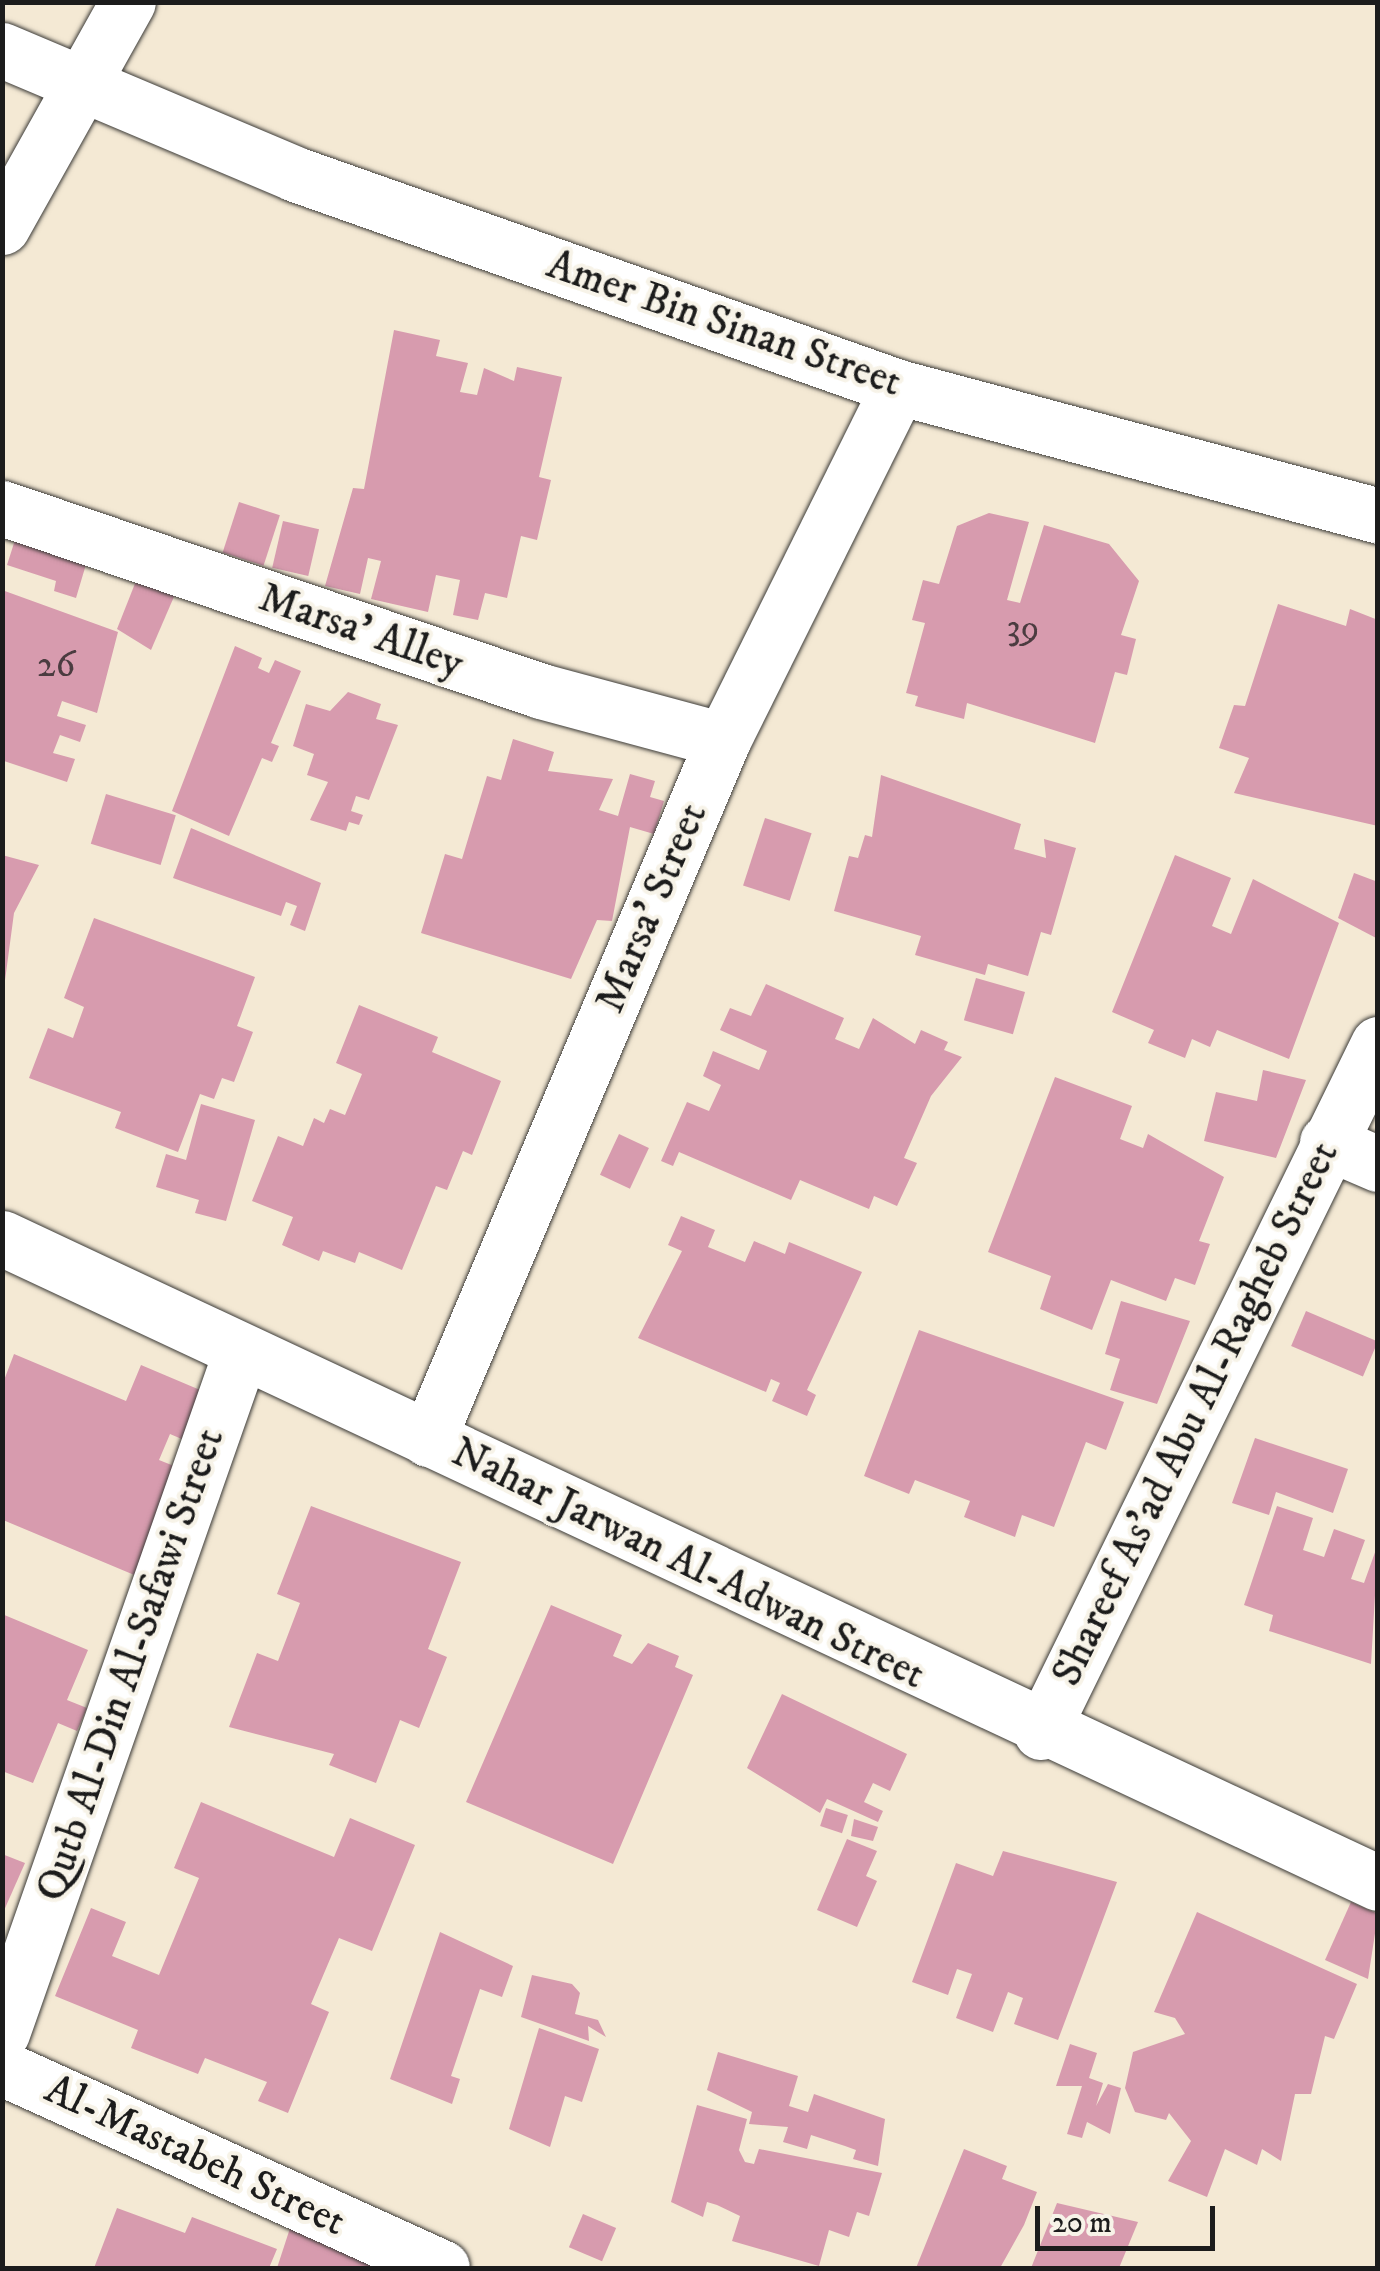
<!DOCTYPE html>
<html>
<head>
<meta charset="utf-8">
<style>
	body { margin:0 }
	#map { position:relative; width:1380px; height:2271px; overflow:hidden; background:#f4e9d4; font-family:"IM FELL DW Pica",serif }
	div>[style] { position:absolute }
	.building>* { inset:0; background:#d79bae; transform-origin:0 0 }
	.roads { filter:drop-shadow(0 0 2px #3c3b38) drop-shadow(0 0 2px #3c3b38) }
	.minor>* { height:55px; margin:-27.5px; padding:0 27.5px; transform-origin:27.5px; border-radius:27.5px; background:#fff }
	span { translate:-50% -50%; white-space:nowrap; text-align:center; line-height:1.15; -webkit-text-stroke:8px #f7f3e8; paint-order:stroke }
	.number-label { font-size:38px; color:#4b3c40 }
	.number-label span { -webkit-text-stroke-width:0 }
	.street-label { font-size:42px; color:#1c1c1c }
	.frame { position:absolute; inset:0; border:5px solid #1c1c1c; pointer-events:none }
	.scale { position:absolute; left:1035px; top:2206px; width:180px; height:45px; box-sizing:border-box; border:5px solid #1c1c1c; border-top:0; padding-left:12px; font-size:30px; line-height:35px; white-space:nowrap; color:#1c1c1c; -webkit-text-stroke:8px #f7f3e8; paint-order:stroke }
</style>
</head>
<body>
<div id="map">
	<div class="building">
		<i style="clip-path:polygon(394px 330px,440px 340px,436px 356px,468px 363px,460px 392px,477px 395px,484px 368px,514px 381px,517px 367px,562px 377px,539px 477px,551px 480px,537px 540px,521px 536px,507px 598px,485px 593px,478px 620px,453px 615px,460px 580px,436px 575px,428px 612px,371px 599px,381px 561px,368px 558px,360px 594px,325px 586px,353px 488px,364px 489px)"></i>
		<i style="left:239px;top:502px;width:43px;height:53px;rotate:18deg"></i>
		<i style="clip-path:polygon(989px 513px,1029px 522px,1007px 600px,1020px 603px,1044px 525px,1109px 544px,1139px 581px,1121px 635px,1136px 639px,1127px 675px,1115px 672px,1095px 743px,967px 703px,964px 719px,915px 706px,918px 696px,906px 693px,925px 623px,912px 620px,923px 580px,939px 584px,957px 526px)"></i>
		<i style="left:283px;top:521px;width:37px;height:48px;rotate:13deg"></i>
		<i style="clip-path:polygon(15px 540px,87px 561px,76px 598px,54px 591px,56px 581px,7px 565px)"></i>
		<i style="clip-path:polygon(136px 581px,176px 592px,151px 650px,117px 629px)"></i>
		<i style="clip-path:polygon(2px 590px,118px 632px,97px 713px,62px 701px,57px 716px,86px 725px,80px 742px,60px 735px,53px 753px,75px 759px,67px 782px,4px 761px)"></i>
		<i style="clip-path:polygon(1278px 604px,1346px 626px,1350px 609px,1378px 620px,1378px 826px,1234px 793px,1249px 758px,1219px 748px,1234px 705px,1245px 706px)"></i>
		<i style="clip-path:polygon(235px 646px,262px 658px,258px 668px,269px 673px,275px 660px,301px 671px,271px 743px,279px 746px,272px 762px,262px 758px,229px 836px,172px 811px)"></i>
		<i style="clip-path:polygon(348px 692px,381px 704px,376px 719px,398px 725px,369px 800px,356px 796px,351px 811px,363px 815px,359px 825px,349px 822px,346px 831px,310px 820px,328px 782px,307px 775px,314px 754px,293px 746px,306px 704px,330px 711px)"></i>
		<i style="clip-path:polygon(513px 739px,554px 752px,548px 771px,613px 779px,599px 810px,618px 816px,630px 774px,655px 781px,650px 797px,664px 801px,654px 834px,630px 827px,612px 921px,597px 920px,571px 979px,421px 933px,445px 854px,462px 859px,487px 776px,501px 780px)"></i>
		<i style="clip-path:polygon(881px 775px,1021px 824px,1014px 849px,1046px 858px,1044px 839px,1076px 848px,1051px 935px,1041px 932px,1028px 976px,988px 964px,985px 975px,915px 955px,921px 936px,834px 911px,849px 856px,858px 858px,865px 835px,872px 837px)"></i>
		<i style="left:106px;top:794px;width:73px;height:52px;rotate:17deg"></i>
		<i style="left:765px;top:818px;width:49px;height:71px;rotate:18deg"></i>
		<i style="clip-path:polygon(191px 828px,321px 883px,305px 931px,290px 925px,297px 906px,286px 902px,281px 916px,173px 878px)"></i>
		<i style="clip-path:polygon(2px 855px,39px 865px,14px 913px,4px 988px)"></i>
		<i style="clip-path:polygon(1175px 855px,1231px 878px,1212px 926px,1231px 934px,1253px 879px,1339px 923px,1289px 1059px,1217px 1030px,1210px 1047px,1192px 1039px,1185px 1058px,1148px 1043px,1154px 1030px,1112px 1012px)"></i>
		<i style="clip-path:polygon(1354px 873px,1378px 882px,1378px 939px,1338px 918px)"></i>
		<i style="clip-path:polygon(94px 918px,255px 977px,237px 1026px,253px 1032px,234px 1082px,222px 1078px,214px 1099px,200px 1094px,178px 1152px,115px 1128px,121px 1112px,29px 1078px,48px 1028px,73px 1038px,84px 1007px,64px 998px)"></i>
		<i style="left:976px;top:978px;width:51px;height:44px;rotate:16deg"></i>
		<i style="clip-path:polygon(766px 984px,844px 1018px,835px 1039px,859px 1049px,873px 1018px,915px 1044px,921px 1030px,948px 1042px,944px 1050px,962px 1057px,931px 1096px,904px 1158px,917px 1163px,897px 1206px,874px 1196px,869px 1209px,800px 1180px,791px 1200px,679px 1152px,673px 1166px,661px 1161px,687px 1102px,709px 1111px,721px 1085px,703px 1076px,713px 1051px,759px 1070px,767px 1051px,720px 1030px,730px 1008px,751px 1016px)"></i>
		<i style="clip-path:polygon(359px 1005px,438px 1037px,432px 1052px,501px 1081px,472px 1155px,463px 1151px,447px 1190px,436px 1186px,402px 1270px,359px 1252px,355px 1263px,323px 1251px,319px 1261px,282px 1245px,293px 1217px,252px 1201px,278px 1136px,303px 1146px,314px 1118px,324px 1123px,330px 1109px,345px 1115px,362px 1074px,336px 1063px)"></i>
		<i style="clip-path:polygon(1263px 1070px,1306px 1080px,1276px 1158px,1204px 1141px,1216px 1092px,1257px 1101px)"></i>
		<i style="clip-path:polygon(1055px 1077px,1132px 1106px,1120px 1139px,1143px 1148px,1148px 1134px,1224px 1177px,1199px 1241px,1210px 1244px,1195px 1285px,1175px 1278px,1166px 1301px,1111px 1280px,1092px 1330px,1040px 1309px,1051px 1276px,988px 1252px)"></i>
		<i style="clip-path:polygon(201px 1104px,255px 1120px,226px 1221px,195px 1213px,199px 1200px,156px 1187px,166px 1154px,186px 1160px)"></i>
		<i style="left:619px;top:1134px;width:33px;height:45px;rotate:25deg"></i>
		<i style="clip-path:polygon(681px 1216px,715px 1230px,708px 1247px,745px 1262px,754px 1241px,785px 1254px,789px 1242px,862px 1272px,807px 1390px,816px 1395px,807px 1416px,772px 1401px,780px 1383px,771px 1379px,766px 1392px,638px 1338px,682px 1251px,668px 1245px)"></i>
		<i style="clip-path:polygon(1121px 1301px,1190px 1321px,1157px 1404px,1110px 1390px,1120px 1359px,1105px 1354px)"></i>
		<i style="left:1306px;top:1311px;width:78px;height:38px;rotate:23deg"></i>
		<i style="clip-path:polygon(919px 1330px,1124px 1402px,1106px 1450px,1086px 1442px,1054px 1527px,1022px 1515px,1015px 1537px,964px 1517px,970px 1501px,915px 1480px,909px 1494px,864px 1476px)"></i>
		<i style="clip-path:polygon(14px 1354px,126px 1401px,141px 1365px,219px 1398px,198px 1446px,170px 1434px,159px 1460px,179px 1468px,151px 1582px,3px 1520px,3px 1383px)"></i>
		<i style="clip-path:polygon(1255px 1438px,1348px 1469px,1333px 1513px,1276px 1492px,1269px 1515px,1232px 1503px)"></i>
		<i style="clip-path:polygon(311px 1506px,461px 1562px,428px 1649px,447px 1657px,419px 1728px,400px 1720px,376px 1783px,329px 1765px,334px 1754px,229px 1727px,257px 1653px,278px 1661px,300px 1603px,277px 1594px)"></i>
		<i style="clip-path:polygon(1277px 1506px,1313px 1518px,1303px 1550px,1324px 1557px,1334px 1529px,1365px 1540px,1351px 1579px,1364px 1583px,1378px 1544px,1371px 1664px,1269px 1631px,1273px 1615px,1244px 1605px)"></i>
		<i style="clip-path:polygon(551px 1605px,622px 1635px,613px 1656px,632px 1664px,648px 1643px,679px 1656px,675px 1667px,693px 1675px,613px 1864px,466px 1802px)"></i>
		<i style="clip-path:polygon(2px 1614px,88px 1650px,67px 1700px,87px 1708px,77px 1731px,58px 1723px,33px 1783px,2px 1771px)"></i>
		<i style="clip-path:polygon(782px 1694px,907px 1754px,890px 1791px,873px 1783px,864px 1802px,883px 1811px,878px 1822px,827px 1799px,820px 1813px,747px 1768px)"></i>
		<i style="clip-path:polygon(201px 1802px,334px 1857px,350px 1818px,415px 1845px,372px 1951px,339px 1938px,311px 2004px,329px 2012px,288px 2113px,258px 2101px,267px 2082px,205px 2058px,198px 2074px,131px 2048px,138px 2030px,55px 1996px,91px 1908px,126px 1922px,112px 1956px,159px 1975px,199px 1878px,174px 1868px)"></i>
		<i style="left:826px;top:1808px;width:23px;height:19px;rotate:18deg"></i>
		<i style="clip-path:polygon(854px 1819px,878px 1827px,873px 1841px,851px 1836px)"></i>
		<i style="clip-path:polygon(847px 1839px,877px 1851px,866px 1876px,877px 1881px,857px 1927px,817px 1910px)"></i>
		<i style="clip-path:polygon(1003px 1851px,1117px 1882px,1058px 2040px,1014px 2024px,1023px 1998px,1008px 1992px,993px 2032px,956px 2018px,972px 1974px,957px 1969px,948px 1995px,912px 1982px,956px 1863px,993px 1876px)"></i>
		<i style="clip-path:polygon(2px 1854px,25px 1863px,2px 1915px)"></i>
		<i style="clip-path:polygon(1351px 1902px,1378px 1914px,1368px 1979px,1325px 1960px)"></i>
		<i style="clip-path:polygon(1197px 1912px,1357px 1984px,1334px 2039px,1325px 2036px,1311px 2094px,1295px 2094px,1281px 2161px,1262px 2149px,1257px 2165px,1225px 2149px,1207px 2197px,1168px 2181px,1191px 2141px,1169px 2113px,1166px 2120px,1135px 2112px,1125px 2088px,1133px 2052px,1185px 2034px,1175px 2018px,1154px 2012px)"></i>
		<i style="clip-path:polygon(440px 1932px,513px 1966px,502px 1997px,480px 1989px,451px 2076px,460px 2079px,452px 2104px,390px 2079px)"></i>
		<i style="clip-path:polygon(532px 1975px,572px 1984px,580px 1993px,575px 2014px,598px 2020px,606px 2037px,588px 2026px,589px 2041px,521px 2017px)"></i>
		<i style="clip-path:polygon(539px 2028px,599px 2049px,582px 2102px,565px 2096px,550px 2147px,509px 2129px)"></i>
		<i style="clip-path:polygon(1070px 2044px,1097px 2053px,1089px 2078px,1103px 2083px,1096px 2106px,1108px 2084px,1121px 2088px,1110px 2134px,1087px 2122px,1082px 2138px,1067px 2134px,1082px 2086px,1056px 2086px)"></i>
		<i style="clip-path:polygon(718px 2052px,798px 2076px,789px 2106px,808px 2112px,814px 2094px,885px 2119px,878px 2166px,853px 2159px,856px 2150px,845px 2146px,811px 2135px,807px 2149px,783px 2142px,788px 2127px,749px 2124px,752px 2112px,707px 2090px)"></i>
		<i style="clip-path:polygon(697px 2105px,747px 2119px,739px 2150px,745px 2162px,754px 2164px,759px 2149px,882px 2173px,869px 2216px,857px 2212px,849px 2237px,829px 2230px,819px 2266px,732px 2241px,740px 2216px,717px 2205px,707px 2202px,703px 2217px,671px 2202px)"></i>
		<i style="clip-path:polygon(964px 2149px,1007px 2166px,1002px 2179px,1037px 2192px,1024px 2225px,1000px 2268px,916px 2268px)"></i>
		<i style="clip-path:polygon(1057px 2203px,1138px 2222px,1119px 2268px,1031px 2268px)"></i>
		<i style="clip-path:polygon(117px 2208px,185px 2233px,192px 2217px,277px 2249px,269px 2268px,94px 2268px)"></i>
		<i style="left:583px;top:2214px;width:36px;height:36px;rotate:23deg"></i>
		<i style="clip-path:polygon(294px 2216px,394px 2268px,277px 2268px)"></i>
	</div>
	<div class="roads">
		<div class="minor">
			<i style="left:2px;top:50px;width:318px;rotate:22.9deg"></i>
			<i style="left:295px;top:174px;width:640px;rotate:19.45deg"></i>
			<i style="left:898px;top:387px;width:497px;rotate:15deg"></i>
			<i style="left:2px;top:227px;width:258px;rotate:-60.8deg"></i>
			<i style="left:2px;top:508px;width:569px;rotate:18.75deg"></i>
			<i style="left:541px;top:691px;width:188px;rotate:15.1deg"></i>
			<i style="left:1327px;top:1142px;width:56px;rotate:23.3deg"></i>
			<i style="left:2px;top:1238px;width:1520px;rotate:25.11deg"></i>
			<i style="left:428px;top:1439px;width:759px;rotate:-67.12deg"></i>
			<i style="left:723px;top:740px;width:394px;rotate:-63.6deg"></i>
			<i style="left:1041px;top:1732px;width:766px;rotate:-63.9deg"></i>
			<i style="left:2px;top:2033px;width:720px;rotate:-70.68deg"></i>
			<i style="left:2px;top:2068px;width:483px;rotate:24.4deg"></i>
		</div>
	</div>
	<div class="number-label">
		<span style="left:1023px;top:629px">39</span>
		<span style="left:56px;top:666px">26</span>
	</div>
	<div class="street-label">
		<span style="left:724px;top:324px;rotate:19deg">Amer Bin Sinan Street</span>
		<span style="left:361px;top:631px;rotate:19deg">Marsa' Alley</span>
		<span style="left:652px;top:908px;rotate:-67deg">Marsa' Street</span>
		<span style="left:1196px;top:1414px;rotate:-64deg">Shareef As'ad Abu Al-Ragheb Street</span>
		<span style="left:688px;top:1564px;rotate:26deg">Nahar Jarwan Al-Adwan Street</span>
		<span style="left:131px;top:1665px;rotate:-71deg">Qutb Al-Din Al-Safawi Street</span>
		<span style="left:195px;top:2156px;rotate:25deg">Al-Mastabeh Street</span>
	</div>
	<div class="frame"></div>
	<div class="scale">20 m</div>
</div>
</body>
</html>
